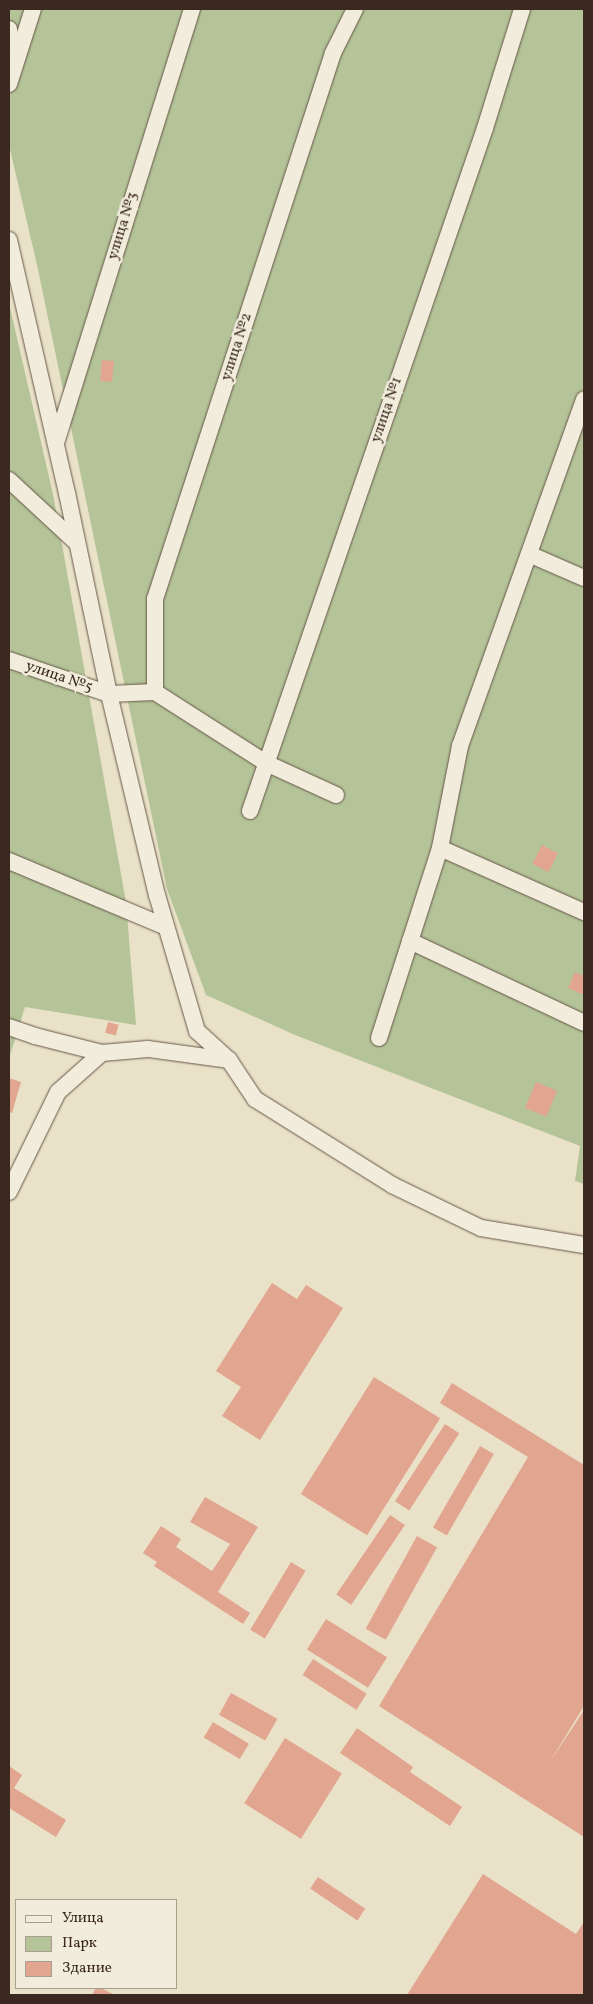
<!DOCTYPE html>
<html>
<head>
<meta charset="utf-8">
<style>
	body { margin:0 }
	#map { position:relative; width:593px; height:2004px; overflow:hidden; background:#eae2c8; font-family:Vollkorn,serif }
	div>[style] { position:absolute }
	.green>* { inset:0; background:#b4c498 }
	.building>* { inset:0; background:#e1a590; transform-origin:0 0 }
	.roads { filter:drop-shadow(0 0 1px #67564a) drop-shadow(0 0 1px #67564a) }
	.street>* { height:16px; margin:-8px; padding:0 8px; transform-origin:8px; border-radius:8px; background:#f1ecdb }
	span { translate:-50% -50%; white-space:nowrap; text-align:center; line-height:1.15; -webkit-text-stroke:5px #f1ecdb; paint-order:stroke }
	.street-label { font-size:15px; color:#3b2820 }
	.frame { position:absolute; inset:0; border:10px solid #3b2820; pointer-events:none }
	.legend { position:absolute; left:15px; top:1899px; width:162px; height:90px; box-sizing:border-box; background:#f1ecdb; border:1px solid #a89e90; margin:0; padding:6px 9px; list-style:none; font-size:15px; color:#3b2820 }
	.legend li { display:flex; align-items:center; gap:10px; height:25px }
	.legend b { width:25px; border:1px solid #a89e90 }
</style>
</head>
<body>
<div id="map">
	<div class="green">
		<i style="clip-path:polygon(9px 9px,584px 9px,584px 1184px,575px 1181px,580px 1146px,295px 1035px,206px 995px,167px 889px,37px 265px,9px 145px)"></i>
		<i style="clip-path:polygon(9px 303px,53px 494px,126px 902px,136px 1025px,25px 1007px,9px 1059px)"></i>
	</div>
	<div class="building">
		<i style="left:102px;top:360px;width:12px;height:21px;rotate:5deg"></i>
		<i style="left:542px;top:845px;width:18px;height:21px;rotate:27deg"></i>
		<i style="clip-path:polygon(575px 972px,584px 976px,584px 995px,568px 988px)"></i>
		<i style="left:108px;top:1022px;width:11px;height:11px;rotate:15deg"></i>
		<i style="clip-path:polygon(9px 1078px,21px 1082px,12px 1113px,9px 1112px)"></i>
		<i style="left:536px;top:1082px;width:23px;height:28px;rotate:23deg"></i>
		<i style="clip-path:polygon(272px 1283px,297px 1299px,306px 1285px,343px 1308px,260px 1440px,222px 1416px,241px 1387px,216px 1371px)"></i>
		<i style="left:374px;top:1377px;width:78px;height:138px;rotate:32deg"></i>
		<i style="clip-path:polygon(452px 1383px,584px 1465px,584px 1706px,548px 1765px,584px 1710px,584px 1837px,379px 1706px,528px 1457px,440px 1403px)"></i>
		<i style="left:445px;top:1424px;width:17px;height:92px;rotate:33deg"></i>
		<i style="left:480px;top:1446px;width:16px;height:94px;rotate:30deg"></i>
		<i style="clip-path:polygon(205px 1497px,258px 1527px,218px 1592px,250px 1613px,243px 1624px,154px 1566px,157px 1562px,143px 1553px,161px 1526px,181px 1539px,176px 1547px,212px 1571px,230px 1544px,190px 1522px)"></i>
		<i style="left:390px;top:1515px;width:18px;height:96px;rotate:34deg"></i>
		<i style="left:417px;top:1536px;width:23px;height:106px;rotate:29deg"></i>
		<i style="left:291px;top:1562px;width:17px;height:79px;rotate:31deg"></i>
		<i style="left:326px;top:1619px;width:72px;height:36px;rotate:32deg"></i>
		<i style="left:313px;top:1659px;width:64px;height:19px;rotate:33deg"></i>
		<i style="left:231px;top:1693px;width:53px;height:25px;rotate:29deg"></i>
		<i style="left:213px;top:1722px;width:42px;height:18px;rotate:31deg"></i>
		<i style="clip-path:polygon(357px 1728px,413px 1767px,410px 1772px,462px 1807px,450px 1826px,340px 1753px)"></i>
		<i style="left:285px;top:1738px;width:67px;height:77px;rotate:32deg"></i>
		<i style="clip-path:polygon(9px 1766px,22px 1775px,14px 1788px,66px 1820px,56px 1837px,9px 1808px)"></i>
		<i style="clip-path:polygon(483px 1874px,576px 1934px,584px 1922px,584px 1995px,407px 1995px)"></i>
		<i style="left:318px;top:1877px;width:57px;height:14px;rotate:34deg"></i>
		<i style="clip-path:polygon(96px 1988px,101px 1988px,115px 1995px,92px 1995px)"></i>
	</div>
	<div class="roads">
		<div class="street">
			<i style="left:9px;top:29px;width:33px;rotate:81deg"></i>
			<i style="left:9px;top:84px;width:79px;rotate:-72.3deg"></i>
			<i style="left:9px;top:240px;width:260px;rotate:77.1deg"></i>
			<i style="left:67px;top:493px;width:205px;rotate:78.2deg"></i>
			<i style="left:109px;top:694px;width:207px;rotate:76.6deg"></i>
			<i style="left:157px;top:895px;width:142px;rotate:73.6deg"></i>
			<i style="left:197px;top:1031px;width:43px;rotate:42.2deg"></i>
			<i style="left:229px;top:1060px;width:47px;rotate:56.3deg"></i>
			<i style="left:255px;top:1099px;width:162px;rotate:32.1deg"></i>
			<i style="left:392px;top:1185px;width:99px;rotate:25.8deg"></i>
			<i style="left:481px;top:1228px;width:104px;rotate:9.4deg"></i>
			<i style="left:56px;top:443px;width:455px;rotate:-72.6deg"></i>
			<i style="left:9px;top:480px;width:91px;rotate:42.8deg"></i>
			<i style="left:529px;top:554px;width:60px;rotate:23.6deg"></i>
			<i style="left:9px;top:660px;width:106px;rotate:18.8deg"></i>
			<i style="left:109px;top:694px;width:46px;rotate:-2.5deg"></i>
			<i style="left:155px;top:692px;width:132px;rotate:32.6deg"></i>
			<i style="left:266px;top:763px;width:77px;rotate:24.6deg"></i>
			<i style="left:155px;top:692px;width:93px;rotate:-90deg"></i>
			<i style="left:155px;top:599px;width:574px;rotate:-71.94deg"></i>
			<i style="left:333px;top:53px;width:49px;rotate:-63.4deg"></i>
			<i style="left:250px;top:811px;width:722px;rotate:-71.01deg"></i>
			<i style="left:485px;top:128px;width:125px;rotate:-72.7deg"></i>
			<i style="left:440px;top:848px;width:158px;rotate:24deg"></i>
			<i style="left:9px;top:861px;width:168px;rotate:22.8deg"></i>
			<i style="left:410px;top:941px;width:192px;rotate:25.2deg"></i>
			<i style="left:9px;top:1027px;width:28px;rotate:19deg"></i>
			<i style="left:35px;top:1036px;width:69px;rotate:14.2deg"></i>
			<i style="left:379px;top:1038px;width:200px;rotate:-72.2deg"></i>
			<i style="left:440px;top:848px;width:104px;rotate:-78.9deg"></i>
			<i style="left:460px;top:746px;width:368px;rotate:-70.3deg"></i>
			<i style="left:9px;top:1192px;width:111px;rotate:-63.9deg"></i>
			<i style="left:58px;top:1092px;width:59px;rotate:-41.6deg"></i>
			<i style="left:102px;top:1053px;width:46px;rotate:-5deg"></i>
			<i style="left:148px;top:1049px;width:82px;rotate:7.7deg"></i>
		</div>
	</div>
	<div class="street-label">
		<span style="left:123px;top:226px;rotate:-73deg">улица №3</span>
		<span style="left:237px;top:347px;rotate:-72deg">улица №2</span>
		<span style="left:387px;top:410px;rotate:-71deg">улица №1</span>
		<span style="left:59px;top:677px;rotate:19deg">улица №5</span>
	</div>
	<div class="frame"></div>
	<ul class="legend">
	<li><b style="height:6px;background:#f1ecdb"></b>Улица</li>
	<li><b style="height:14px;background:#b4c498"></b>Парк</li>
	<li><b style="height:14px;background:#e1a590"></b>Здание</li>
	</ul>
</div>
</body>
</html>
